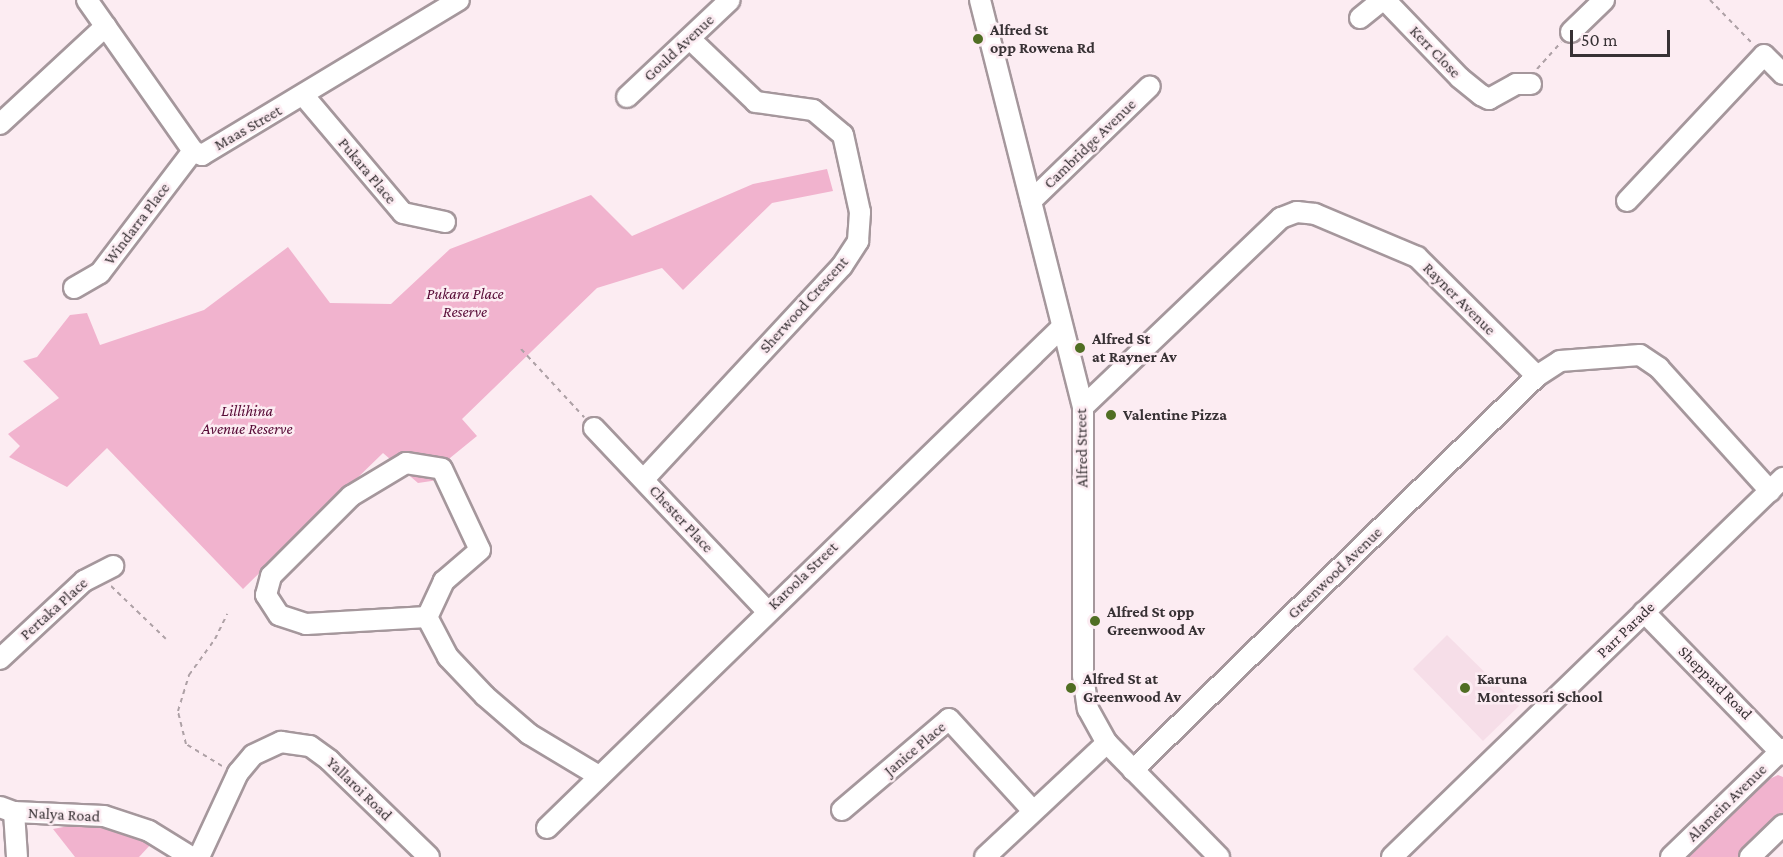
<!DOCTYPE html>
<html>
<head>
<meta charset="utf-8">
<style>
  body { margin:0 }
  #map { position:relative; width:1783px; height:857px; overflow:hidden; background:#fcecf2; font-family:"Crimson Pro",serif }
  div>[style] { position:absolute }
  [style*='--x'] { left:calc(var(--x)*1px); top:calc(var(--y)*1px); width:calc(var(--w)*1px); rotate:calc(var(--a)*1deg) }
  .built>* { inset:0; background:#f6dee8 }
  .green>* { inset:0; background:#f1b3ce }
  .path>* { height:2px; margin-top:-1px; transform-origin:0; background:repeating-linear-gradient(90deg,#aea1a6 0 4.5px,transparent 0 9px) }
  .roads { filter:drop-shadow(2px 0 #a5979c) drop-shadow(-2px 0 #a5979c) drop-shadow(0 2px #a5979c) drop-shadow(0 -2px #a5979c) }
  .minor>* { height:20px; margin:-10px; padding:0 10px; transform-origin:10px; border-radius:10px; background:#fff }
  .dots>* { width:16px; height:16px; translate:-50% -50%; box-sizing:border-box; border:3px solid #fcecf2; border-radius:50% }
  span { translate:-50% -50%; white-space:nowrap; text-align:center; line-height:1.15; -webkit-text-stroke:5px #fcecf2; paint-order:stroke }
  .poi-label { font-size:16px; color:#373134; font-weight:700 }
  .left { translate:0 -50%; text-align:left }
  .street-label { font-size:16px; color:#373134 }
  .park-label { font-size:16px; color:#570b36; font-style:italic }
  .scale { position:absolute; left:1570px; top:30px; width:100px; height:27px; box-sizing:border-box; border:3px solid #373134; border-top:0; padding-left:8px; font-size:18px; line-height:21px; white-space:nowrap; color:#373134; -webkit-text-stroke:4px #fcecf2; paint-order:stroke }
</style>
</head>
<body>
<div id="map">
  <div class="built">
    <i style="clip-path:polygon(1447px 635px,1519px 706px,1483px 741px,1413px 669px)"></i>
  </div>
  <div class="green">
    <i style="clip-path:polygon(827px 169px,833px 191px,772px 203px,683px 290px,662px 268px,597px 288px,462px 419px,477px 436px,450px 458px,445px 479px,418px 483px,383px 453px,243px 589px,107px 448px,67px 487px,9px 457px,20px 446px,8px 434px,59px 398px,23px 361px,37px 357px,70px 315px,87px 313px,100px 345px,204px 310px,288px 247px,330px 303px,391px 304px,450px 249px,591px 195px,632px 236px,753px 184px)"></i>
    <i style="clip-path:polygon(1778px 775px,1783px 777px,1783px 813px,1738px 857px,1686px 857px,1763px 782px)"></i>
    <i style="clip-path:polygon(79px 824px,123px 830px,152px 843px,139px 857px,75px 857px,53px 829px)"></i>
  </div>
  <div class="path">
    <i style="--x:1710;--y:0;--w:60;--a:45.7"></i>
    <i style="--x:1537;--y:69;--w:36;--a:-48"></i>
    <i style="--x:521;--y:349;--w:93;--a:47.2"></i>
    <i style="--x:111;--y:586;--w:76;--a:43.9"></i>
    <i style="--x:222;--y:766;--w:42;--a:-148.6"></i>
    <i style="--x:186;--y:744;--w:34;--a:-104"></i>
    <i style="--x:178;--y:711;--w:38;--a:-73"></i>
    <i style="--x:189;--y:675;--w:44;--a:-54.2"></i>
    <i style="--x:215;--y:639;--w:28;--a:-64"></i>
  </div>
  <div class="roads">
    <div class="minor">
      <i style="--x:87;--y:0;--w:184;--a:54.9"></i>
      <i style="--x:193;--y:151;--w:10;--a:24"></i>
      <i style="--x:202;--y:155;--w:300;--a:-31.1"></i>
      <i style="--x:980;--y:0;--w:420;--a:75.8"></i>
      <i style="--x:1083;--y:407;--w:268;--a:90"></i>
      <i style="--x:1083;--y:675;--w:34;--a:82"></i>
      <i style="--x:1088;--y:709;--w:39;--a:61"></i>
      <i style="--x:1107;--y:743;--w:160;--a:45.5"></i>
      <i style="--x:1385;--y:0;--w:108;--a:46.1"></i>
      <i style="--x:1460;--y:78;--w:27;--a:39"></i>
      <i style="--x:1481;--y:95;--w:9;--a:27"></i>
      <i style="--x:1489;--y:99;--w:31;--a:-29"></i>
      <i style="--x:1516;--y:84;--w:15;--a:0"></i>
      <i style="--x:1360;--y:18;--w:28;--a:-39"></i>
      <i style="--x:1571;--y:32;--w:46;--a:-44.1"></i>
      <i style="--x:304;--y:96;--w:153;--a:49.8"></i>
      <i style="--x:403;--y:213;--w:43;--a:12.1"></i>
      <i style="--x:627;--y:97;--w:141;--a:-43.3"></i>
      <i style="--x:0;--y:124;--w:144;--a:-42.8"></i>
      <i style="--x:1031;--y:201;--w:165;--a:-44"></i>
      <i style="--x:1627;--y:201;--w:200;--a:-46.8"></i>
      <i style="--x:1764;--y:55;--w:27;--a:45"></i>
      <i style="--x:74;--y:288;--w:30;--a:-30"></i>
      <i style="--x:100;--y:273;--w:153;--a:-52.7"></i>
      <i style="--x:1083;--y:407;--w:274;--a:-43.7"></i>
      <i style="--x:1281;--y:218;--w:17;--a:-21"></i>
      <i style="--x:1297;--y:212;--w:18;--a:6"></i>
      <i style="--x:1315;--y:214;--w:111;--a:22.9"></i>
      <i style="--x:1417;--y:257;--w:169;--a:44.8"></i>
      <i style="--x:594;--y:428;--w:252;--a:46.6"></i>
      <i style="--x:644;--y:479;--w:291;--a:-47.1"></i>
      <i style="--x:842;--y:266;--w:30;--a:-57"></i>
      <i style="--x:858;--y:241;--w:29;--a:-86"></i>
      <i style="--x:860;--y:212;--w:79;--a:-102.4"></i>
      <i style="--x:843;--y:135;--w:39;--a:-140"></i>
      <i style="--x:813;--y:110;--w:58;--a:-172"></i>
      <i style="--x:756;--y:102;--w:91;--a:-136.3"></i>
      <i style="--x:1644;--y:612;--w:199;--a:45.8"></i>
      <i style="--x:427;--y:617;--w:121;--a:176.7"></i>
      <i style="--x:306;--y:624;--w:28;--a:-162"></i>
      <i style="--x:279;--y:615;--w:24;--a:-123"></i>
      <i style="--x:266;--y:595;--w:20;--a:-75"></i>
      <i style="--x:271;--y:576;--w:113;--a:-45"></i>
      <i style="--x:351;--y:496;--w:64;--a:-31"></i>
      <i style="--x:406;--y:463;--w:36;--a:9"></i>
      <i style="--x:442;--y:469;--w:89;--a:64.9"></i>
      <i style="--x:480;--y:550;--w:48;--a:139.3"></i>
      <i style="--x:444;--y:581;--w:40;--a:115"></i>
      <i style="--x:427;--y:617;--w:45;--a:62.3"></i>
      <i style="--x:448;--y:657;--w:54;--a:46.5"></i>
      <i style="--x:485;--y:696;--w:58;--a:40.8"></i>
      <i style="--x:529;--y:734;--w:82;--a:31"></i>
      <i style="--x:0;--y:659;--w:115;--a:-42.9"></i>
      <i style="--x:84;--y:581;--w:33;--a:-27"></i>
      <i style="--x:1133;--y:770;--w:564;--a:-44.28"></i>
      <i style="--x:1537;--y:376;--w:27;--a:-33"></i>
      <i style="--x:1560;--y:361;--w:80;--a:-4.3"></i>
      <i style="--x:1640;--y:355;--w:23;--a:34"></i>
      <i style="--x:1659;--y:368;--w:166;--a:47.9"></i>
      <i style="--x:0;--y:807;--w:15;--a:20"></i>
      <i style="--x:14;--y:812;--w:90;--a:2.5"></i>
      <i style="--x:104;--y:816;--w:47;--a:18.4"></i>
      <i style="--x:149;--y:831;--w:49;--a:31.8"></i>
      <i style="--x:842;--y:810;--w:140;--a:-40.4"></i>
      <i style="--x:949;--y:719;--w:123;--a:47.6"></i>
      <i style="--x:14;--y:812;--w:45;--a:86.2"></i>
      <i style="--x:547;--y:828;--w:718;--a:-44.21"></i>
      <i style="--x:199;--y:857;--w:93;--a:-65.1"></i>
      <i style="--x:238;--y:773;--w:23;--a:-50"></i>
      <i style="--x:253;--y:755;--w:31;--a:-25"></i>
      <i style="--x:281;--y:742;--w:29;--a:8"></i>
      <i style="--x:310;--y:746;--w:24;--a:36"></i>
      <i style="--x:329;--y:760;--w:139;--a:44.1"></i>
      <i style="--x:985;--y:857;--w:167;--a:-43.1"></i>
      <i style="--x:1392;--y:857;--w:545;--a:-44.11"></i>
      <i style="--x:1671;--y:857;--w:156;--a:-44"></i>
      <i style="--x:1750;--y:857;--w:46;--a:-44.1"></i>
    </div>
  </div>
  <div class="dots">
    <i style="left:978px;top:39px;background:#506e23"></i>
    <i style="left:1080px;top:348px;background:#506e23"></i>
    <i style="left:1111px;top:415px;background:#506e23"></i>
    <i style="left:1095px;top:621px;background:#506e23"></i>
    <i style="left:1071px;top:688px;background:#506e23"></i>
    <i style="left:1465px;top:688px;background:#506e23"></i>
  </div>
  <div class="poi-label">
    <span class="left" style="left:990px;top:39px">Alfred St<br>opp Rowena Rd</span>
    <span class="left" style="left:1092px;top:348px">Alfred St<br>at Rayner Av</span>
    <span class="left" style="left:1123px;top:415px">Valentine Pizza</span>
    <span class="left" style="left:1107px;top:621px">Alfred St opp<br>Greenwood Av</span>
    <span class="left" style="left:1083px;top:688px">Alfred St at<br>Greenwood Av</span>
    <span class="left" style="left:1477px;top:688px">Karuna<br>Montessori School</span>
  </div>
  <div class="street-label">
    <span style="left:679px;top:48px;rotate:-43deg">Gould Avenue</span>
    <span style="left:1435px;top:52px;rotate:46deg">Kerr Close</span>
    <span style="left:248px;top:128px;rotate:-30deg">Maas Street</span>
    <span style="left:1090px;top:144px;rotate:-44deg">Cambridge Avenue</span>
    <span style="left:367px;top:171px;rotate:50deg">Pukara Place</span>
    <span style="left:137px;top:224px;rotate:-53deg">Windarra Place</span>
    <span style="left:1459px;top:299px;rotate:45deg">Rayner Avenue</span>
    <span style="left:804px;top:305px;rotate:-48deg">Sherwood Crescent</span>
    <span style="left:1082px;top:448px;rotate:-91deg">Alfred Street</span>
    <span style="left:681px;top:519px;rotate:47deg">Chester Place</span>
    <span style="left:1335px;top:573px;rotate:-44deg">Greenwood Avenue</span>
    <span style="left:803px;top:576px;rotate:-44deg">Karoola Street</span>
    <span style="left:54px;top:609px;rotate:-42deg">Pertaka Place</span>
    <span style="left:1626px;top:630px;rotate:-44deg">Parr Parade</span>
    <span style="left:1715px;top:683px;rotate:45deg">Sheppard Road</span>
    <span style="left:915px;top:749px;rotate:-40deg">Janice Place</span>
    <span style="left:359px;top:789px;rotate:44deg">Yallaroi Road</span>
    <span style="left:1727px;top:803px;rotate:-44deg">Alamein Avenue</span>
    <span style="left:64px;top:815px;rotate:3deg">Nalya Road</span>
  </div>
  <div class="park-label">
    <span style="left:465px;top:303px">Pukara Place<br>Reserve</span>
    <span style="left:247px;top:420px">Lillihina<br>Avenue Reserve</span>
  </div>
  <div class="scale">50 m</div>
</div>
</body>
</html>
